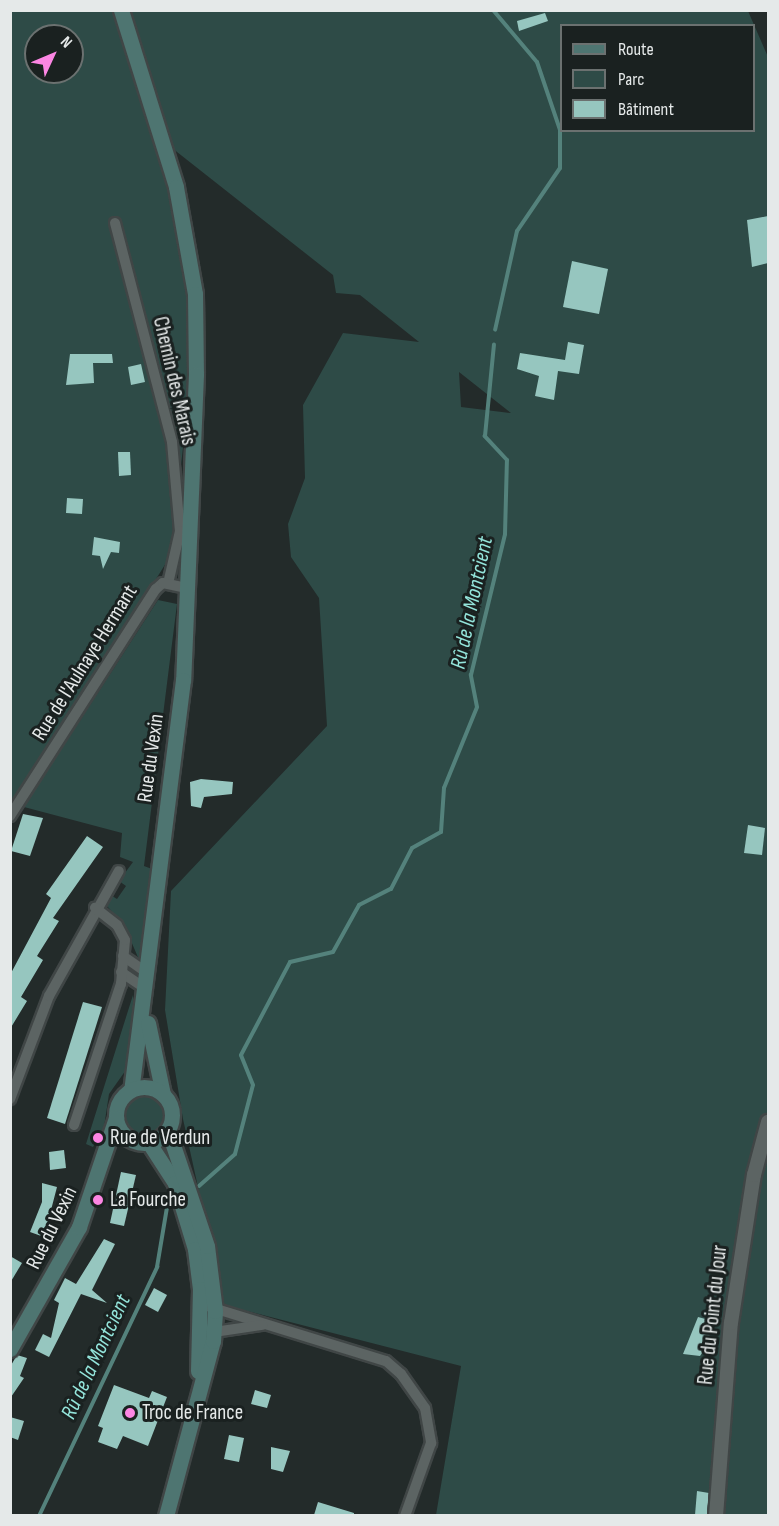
<!DOCTYPE html>
<html>
<head>
<meta charset="utf-8">
<style>
  body { margin:0 }
  #map { position:relative; width:779px; height:1526px; overflow:hidden; background:#232b2a; font-family:"Sofia Sans Condensed",sans-serif }
  div>[style] { position:absolute }
  [style*='--x'] { left:calc(var(--x)*1px); top:calc(var(--y)*1px); width:calc(var(--w)*1px); rotate:calc(var(--a)*1deg) }
  .green>* { inset:0; background:#2e4b47 }
  .round { border-radius:50% }
  .stream>* { height:4px; margin:-2px; padding:0 2px; transform-origin:2px; border-radius:2px; background:#54827c }
  .building>* { inset:0; background:#96c6bf }
  .roads { filter:drop-shadow(2px 0 #404646) drop-shadow(-2px 0 #404646) drop-shadow(0 2px #404646) drop-shadow(0 -2px #404646) }
  .minor>* { height:10px; margin:-5px; padding:0 5px; transform-origin:5px; border-radius:5px; background:#5c6463 }
  .tertiary>* { height:14px; margin:-7px; padding:0 7px; transform-origin:7px; border-radius:7px; background:#5c6463 }
  .secondary>* { height:15px; margin:-7.5px; padding:0 7.5px; transform-origin:7.5px; border-radius:7.5px; background:#4e7571 }
  .secondary>.ring { margin:-7.5px; padding:0; box-sizing:content-box; background:none; border:15px solid #4e7571; border-radius:50% }
  .dots>* { width:16px; height:16px; translate:-50% -50%; box-sizing:border-box; border:3px solid #1a2120; border-radius:50% }
  span { translate:-50% -50%; white-space:nowrap; text-align:center; line-height:1.15; -webkit-text-stroke:6px #1a2120; paint-order:stroke }
  .street-label { font-size:21px; color:#e5e9e9 }
  .poi-label { font-size:21px; color:#e5e9e9 }
  .left { translate:0 -50%; text-align:left }
  .water-label { font-size:22px; color:#94e5db; font-style:italic }
  .frame { position:absolute; inset:0; border:12px solid #e5e9e9; pointer-events:none }
  .legend { position:absolute; left:560px; top:24px; width:195px; height:108px; box-sizing:border-box; background:#1a2120; border:2px solid #6b7170; margin:0; padding:8px 10px; list-style:none; font-size:18px; color:#e5e9e9 }
  .legend li { display:flex; align-items:center; gap:12px; height:30px }
  .legend b { width:30px; border:2px solid #6b7170 }
  .north { position:absolute; left:24px; top:24px; width:60px; height:60px; box-sizing:border-box; background:#1a2120; border:2px solid #6b7170; border-radius:50%; rotate:46deg; font-size:16px; font-weight:700; line-height:24px; text-align:center; color:#e5e9e9 }
  .north::after { content:''; display:block; margin:auto; width:21px; height:27px; background:#fc86e3; clip-path:polygon(50% 0,100% 100%,50% 72%,0 100%) }
</style>
</head>
<body>
<div id="map">
  <div class="green">
    <i style="clip-path:polygon(evenodd,11px 11px,748px 11px,768px 57px,768px 1515px,436px 1515px,461px 1366px,224px 1305px,183px 1119px,165px 1010px,171px 891px,327px 726px,319px 598px,291px 557px,288px 524px,305px 478px,303px 405px,343px 333px,419px 342px,360px 295px,336px 293px,333px 275px,158px 137px,183px 251px,193px 358px,171px 555px,11px 812px,11px 11px,562px 26px,754px 26px,754px 130px,562px 130px,562px 26px,11px 11px,36px 36px,72px 36px,72px 72px,36px 72px,36px 36px,11px 11px,459px 372px,511px 413px,461px 407px,459px 372px)"></i>
    <i style="clip-path:polygon(158px 600px,177px 604px,144px 866px,152px 869px,140px 962px,125px 927px,107px 906px,109px 894px,117px 899px,126px 886px,119px 881px,133px 862px,120px 857px,122px 833px,24px 807px)"></i>
    <i style="clip-path:polygon(133px 995px,133px 1060px,109px 1094px,104px 1127px,93px 1147px,86px 1144px)"></i>
    <i class="round" style="left:124px;top:1093px;width:42px;height:42px"></i>
  </div>
  <div class="stream">
    <i style="--x:493;--y:10;--w:68;--a:49.8"></i>
    <i style="--x:537;--y:62;--w:72;--a:71.3"></i>
    <i style="--x:560;--y:130;--w:38;--a:90"></i>
    <i style="--x:560;--y:168;--w:76;--a:124.3"></i>
    <i style="--x:517;--y:231;--w:101;--a:102.5"></i>
    <i style="--x:199;--y:1186;--w:48;--a:-41.6"></i>
    <i style="--x:235;--y:1154;--w:71;--a:-75.4"></i>
    <i style="--x:253;--y:1085;--w:32;--a:-112"></i>
    <i style="--x:241;--y:1055;--w:105;--a:-62.2"></i>
    <i style="--x:290;--y:962;--w:44;--a:-13.1"></i>
    <i style="--x:333;--y:952;--w:54;--a:-61"></i>
    <i style="--x:359;--y:905;--w:36;--a:-27"></i>
    <i style="--x:391;--y:889;--w:46;--a:-62.9"></i>
    <i style="--x:412;--y:848;--w:33;--a:-29"></i>
    <i style="--x:441;--y:832;--w:44;--a:-86.1"></i>
    <i style="--x:444;--y:788;--w:87;--a:-67.8"></i>
    <i style="--x:477;--y:707;--w:33;--a:-101"></i>
    <i style="--x:471;--y:675;--w:145;--a:-76.4"></i>
    <i style="--x:505;--y:534;--w:74;--a:-88.5"></i>
    <i style="--x:507;--y:460;--w:33;--a:-133"></i>
    <i style="--x:485;--y:436;--w:92;--a:-84.4"></i>
    <i style="--x:39;--y:1516;--w:276;--a:-64.6"></i>
    <i style="--x:157;--y:1267;--w:61;--a:-80.5"></i>
  </div>
  <div class="building">
    <i style="clip-path:polygon(545px 13px,548px 21px,519px 31px,517px 21px)"></i>
    <i style="clip-path:polygon(768px 216px,768px 263px,752px 267px,747px 220px)"></i>
    <i style="clip-path:polygon(572px 261px,608px 269px,599px 314px,563px 307px)"></i>
    <i style="clip-path:polygon(568px 342px,584px 345px,579px 374px,558px 371px,554px 400px,535px 396px,539px 376px,517px 369px,520px 353px,565px 360px)"></i>
    <i style="clip-path:polygon(70px 354px,112px 354px,113px 363px,93px 363px,94px 383px,66px 385px)"></i>
    <i style="clip-path:polygon(141px 364px,145px 382px,131px 385px,128px 367px)"></i>
    <i style="clip-path:polygon(118px 452px,130px 452px,131px 475px,119px 476px)"></i>
    <i style="clip-path:polygon(67px 498px,83px 499px,82px 514px,66px 513px)"></i>
    <i style="clip-path:polygon(94px 537px,120px 542px,119px 553px,111px 552px,103px 569px,100px 556px,92px 555px)"></i>
    <i style="clip-path:polygon(201px 779px,233px 782px,232px 794px,204px 797px,201px 808px,191px 806px,190px 782px)"></i>
    <i style="clip-path:polygon(23px 814px,43px 818px,30px 856px,11px 851px)"></i>
    <i style="clip-path:polygon(748px 825px,765px 828px,762px 855px,744px 853px)"></i>
    <i style="clip-path:polygon(87px 836px,103px 847px,53px 918px,59px 921px,37px 956px,43px 960px,21px 997px,27px 1001px,10px 1029px,10px 975px,51px 898px,46px 894px)"></i>
    <i style="clip-path:polygon(83px 1002px,102px 1007px,65px 1124px,47px 1118px)"></i>
    <i style="clip-path:polygon(64px 1150px,66px 1168px,50px 1170px,49px 1152px)"></i>
    <i style="clip-path:polygon(121px 1172px,136px 1175px,124px 1226px,110px 1223px)"></i>
    <i style="clip-path:polygon(42px 1183px,57px 1187px,44px 1237px,30px 1232px,42px 1202px)"></i>
    <i style="clip-path:polygon(104px 1239px,115px 1244px,92px 1290px,107px 1303px,81px 1294px,49px 1357px,35px 1350px,43px 1334px,51px 1338px,59px 1303px,54px 1300px,65px 1278px,76px 1284px)"></i>
    <i style="clip-path:polygon(10px 1256px,22px 1263px,10px 1283px)"></i>
    <i style="clip-path:polygon(154px 1288px,167px 1295px,158px 1312px,145px 1305px)"></i>
    <i style="clip-path:polygon(698px 1317px,713px 1321px,707px 1346px,700px 1356px,683px 1354px)"></i>
    <i style="clip-path:polygon(17px 1355px,27px 1358px,20px 1376px,24px 1378px,11px 1397px,10px 1367px)"></i>
    <i style="clip-path:polygon(114px 1385px,149px 1398px,152px 1391px,167px 1397px,148px 1446px,123px 1436px,117px 1449px,98px 1442px,103px 1428px,98px 1426px)"></i>
    <i style="clip-path:polygon(255px 1390px,271px 1395px,267px 1408px,251px 1404px)"></i>
    <i style="clip-path:polygon(10px 1417px,24px 1421px,18px 1440px,10px 1437px)"></i>
    <i style="clip-path:polygon(229px 1435px,244px 1438px,239px 1462px,224px 1459px)"></i>
    <i style="clip-path:polygon(271px 1447px,290px 1451px,283px 1472px,271px 1469px)"></i>
    <i style="clip-path:polygon(697px 1491px,709px 1493px,707px 1515px,695px 1515px)"></i>
    <i style="clip-path:polygon(318px 1502px,354px 1513px,354px 1515px,314px 1515px)"></i>
  </div>
  <div class="roads">
    <div class="minor">
      <i style="--x:115;--y:223;--w:226;--a:75.4"></i>
      <i style="--x:172;--y:442;--w:89;--a:84.9"></i>
      <i style="--x:180;--y:531;--w:54;--a:102.8"></i>
      <i style="--x:10;--y:816;--w:270;--a:-57.3"></i>
      <i style="--x:156;--y:589;--w:9;--a:-41"></i>
      <i style="--x:163;--y:583;--w:24;--a:12"></i>
      <i style="--x:123;--y:956;--w:29;--a:35"></i>
      <i style="--x:121;--y:972;--w:30;--a:34"></i>
      <i style="--x:10;--y:1099;--w:110;--a:-69.3"></i>
      <i style="--x:49;--y:996;--w:143;--a:-60.8"></i>
      <i style="--x:74;--y:1125;--w:149;--a:-71.6"></i>
      <i style="--x:121;--y:984;--w:44;--a:-84.8"></i>
      <i style="--x:125;--y:940;--w:17;--a:-118"></i>
      <i style="--x:117;--y:925;--w:28;--a:-142"></i>
      <i style="--x:210;--y:1307;--w:184;--a:17.1"></i>
      <i style="--x:386;--y:1361;--w:20;--a:41"></i>
      <i style="--x:401;--y:1374;--w:42;--a:54.8"></i>
      <i style="--x:425;--y:1408;--w:36;--a:80"></i>
      <i style="--x:431;--y:1443;--w:77;--a:109.6"></i>
      <i style="--x:214;--y:1332;--w:49;--a:-8.3"></i>
    </div>
    <div class="tertiary">
      <i style="--x:716;--y:1516;--w:194;--a:-85.6"></i>
      <i style="--x:731;--y:1323;--w:150;--a:-81.2"></i>
      <i style="--x:754;--y:1175;--w:55;--a:-75.2"></i>
    </div>
    <div class="secondary">
      <i style="--x:121;--y:10;--w:185;--a:72.7"></i>
      <i style="--x:176;--y:187;--w:109;--a:79.9"></i>
      <i style="--x:195;--y:294;--w:80;--a:89.3"></i>
      <i style="--x:196;--y:374;--w:306;--a:92.4"></i>
      <i style="--x:183;--y:680;--w:412;--a:97.2"></i>
      <i style="--x:148;--y:1023;--w:73;--a:78.1"></i>
      <i class="ring" style="left:116px;top:1087px;width:41px;height:41px"></i>
      <i style="--x:149;--y:1143;--w:48;--a:57"></i>
      <i style="--x:175;--y:1183;--w:69;--a:73.1"></i>
      <i style="--x:195;--y:1249;--w:40;--a:82.9"></i>
      <i style="--x:200;--y:1289;--w:82;--a:91.4"></i>
      <i style="--x:10;--y:1349;--w:140;--a:-60.5"></i>
      <i style="--x:79;--y:1227;--w:115;--a:-71.3"></i>
      <i style="--x:166;--y:1516;--w:181;--a:-75"></i>
      <i style="--x:213;--y:1341;--w:30;--a:-86"></i>
      <i style="--x:215;--y:1311;--w:65;--a:-97"></i>
      <i style="--x:207;--y:1246;--w:122;--a:-108.6"></i>
    </div>
  </div>
  <div class="dots">
    <i style="left:98px;top:1138px;background:#fc86e3"></i>
    <i style="left:98px;top:1200px;background:#fc86e3"></i>
    <i style="left:130px;top:1413px;background:#fc86e3"></i>
  </div>
  <div class="street-label">
    <span style="left:174px;top:381px;rotate:77deg">Chemin des Marais</span>
    <span style="left:85px;top:663px;rotate:-58deg">Rue de l'Aulnaye Hermant</span>
    <span style="left:151px;top:758px;rotate:-82deg">Rue du Vexin</span>
    <span style="left:52px;top:1228px;rotate:-64deg">Rue du Vexin</span>
    <span style="left:713px;top:1315px;rotate:-84deg">Rue du Point du Jour</span>
  </div>
  <div class="poi-label">
    <span class="left" style="left:110px;top:1138px">Rue de Verdun</span>
    <span class="left" style="left:110px;top:1200px">La Fourche</span>
    <span class="left" style="left:142px;top:1413px">Troc de France</span>
  </div>
  <div class="water-label">
    <span style="left:472px;top:603px;rotate:-78deg">Rû de la Montcient</span>
    <span style="left:96px;top:1357px;rotate:-65deg">Rû de la Montcient</span>
  </div>
  <div class="frame"></div>
  <ul class="legend">
  <li><b style="height:8px;background:#4e7571"></b>Route</li>
  <li><b style="height:16px;background:#2e4b47"></b>Parc</li>
  <li><b style="height:16px;background:#96c6bf"></b>Bâtiment</li>
  </ul>
  <div class="north">N</div>
</div>
</body>
</html>
